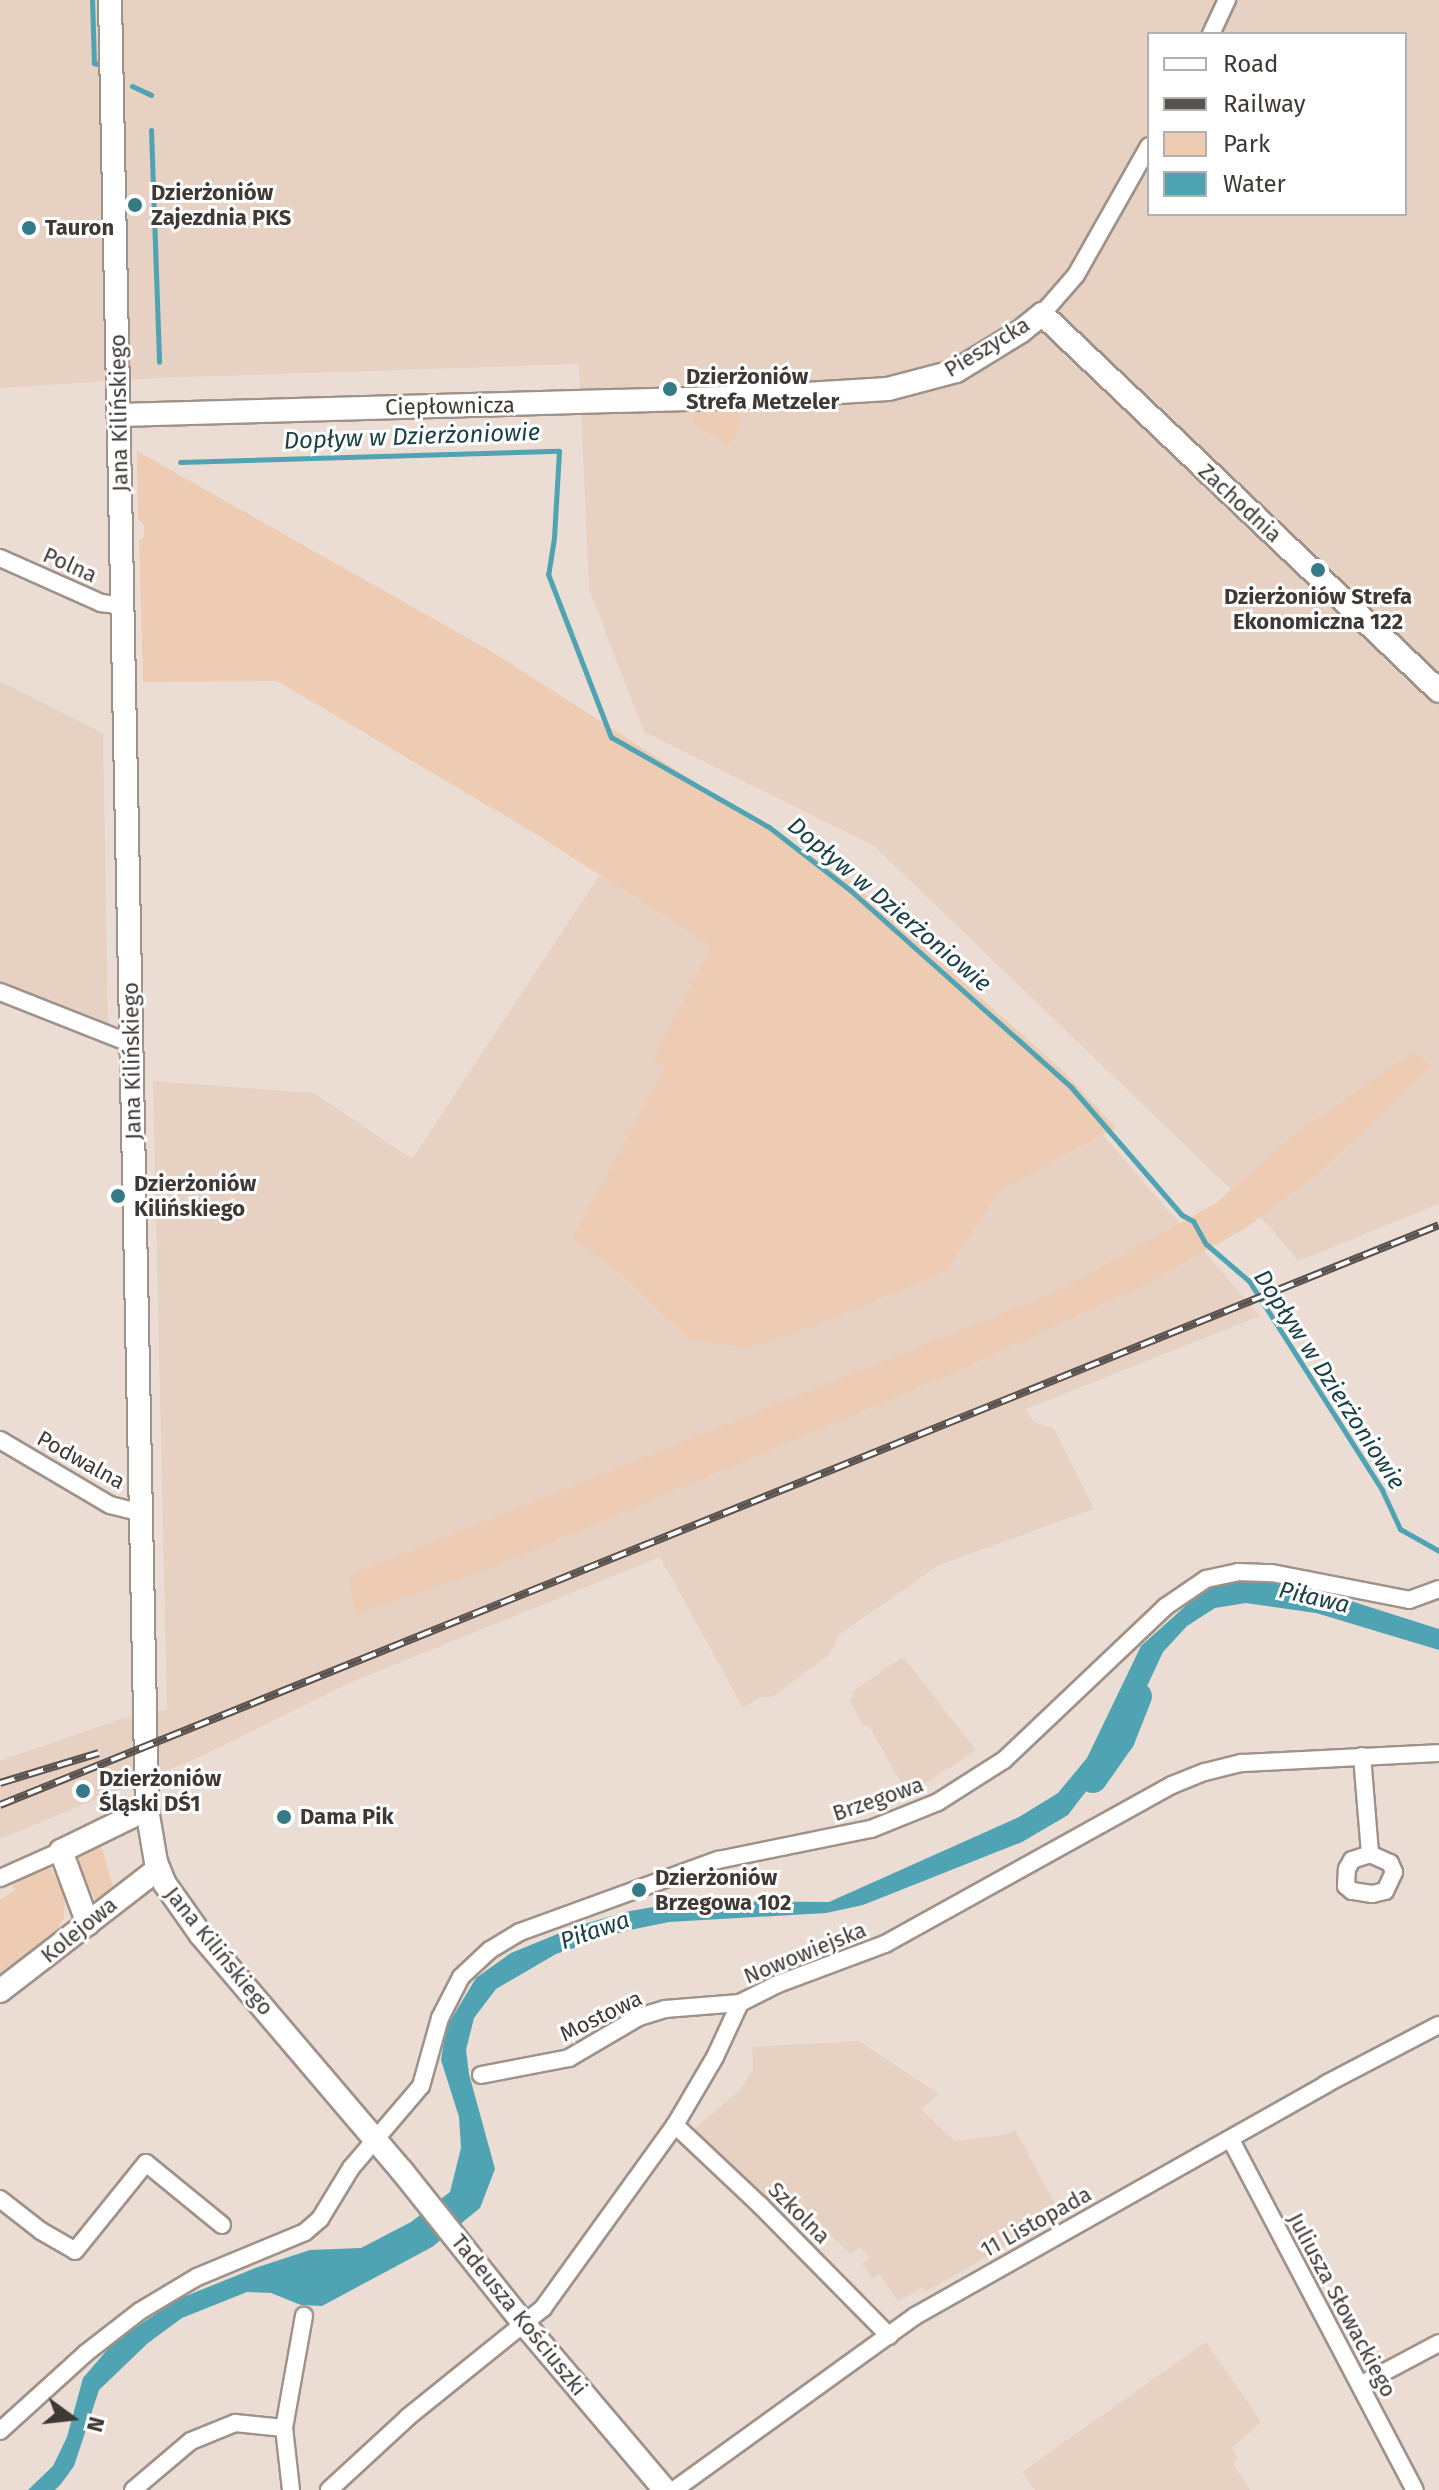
<!DOCTYPE html>
<html>
<head>
<meta charset="utf-8">
<style>
  body { margin:0 }
  #map { position:relative; width:1439px; height:2490px; overflow:hidden; background:#ebddd4; font-family:"Fira Sans",sans-serif }
  div>[style] { position:absolute }
  [style*='--x'] { left:calc(var(--x)*1px); top:calc(var(--y)*1px); width:calc(var(--w)*1px); rotate:calc(var(--a)*1deg) }
  .built>* { inset:0; background:#e6d1c3 }
  .green>* { inset:0; background:#eecbb3 }
  .water>* { inset:0; background:#4fa3b2 }
  .stream>* { height:5px; margin:-2.5px; padding:0 2.5px; transform-origin:2.5px; border-radius:2.5px; background:#4fa3b2 }
  .river>* { height:28px; margin:-14px; padding:0 14px; transform-origin:14px; border-radius:14px; background:#4fa3b2 }
  .roads { filter:drop-shadow(2px 0 #9f9289) drop-shadow(-2px 0 #9f9289) drop-shadow(0 2px #9f9289) drop-shadow(0 -2px #9f9289) }
  .street>* { height:16px; margin:-8px; padding:0 8px; transform-origin:8px; border-radius:8px; background:#fff }
  .secondary>* { height:22px; margin:-11px; padding:0 11px; transform-origin:11px; border-radius:11px; background:#fff }
  .rail>* { height:8px; margin-top:-4px; transform-origin:0; background:repeating-linear-gradient(90deg,#fff 0 15px,#59524e 0 30px); box-sizing:border-box; border-block:2px solid #59524e }
  .dots>* { width:22px; height:22px; translate:-50% -50%; box-sizing:border-box; border:4px solid #fff; border-radius:50% }
  span { translate:-50% -50%; white-space:nowrap; text-align:center; line-height:1.15; -webkit-text-stroke:6px #fff; paint-order:stroke }
  .poi-label { font-size:22px; color:#3f3936; font-weight:700 }
  .left { translate:0 -50%; text-align:left }
  .street-label { font-size:22px; color:#3f3936 }
  .water-label { font-size:24px; color:#1a4148; font-style:italic }
  .legend { position:absolute; left:1147px; top:32px; width:260px; height:184px; box-sizing:border-box; background:#fff; border:2px solid #b2b0af; margin:0; padding:10px 14px; list-style:none; font-size:24px; color:#3f3936 }
  .legend li { display:flex; align-items:center; gap:16px; height:40px }
  .legend b { width:40px; border:2px solid #b2b0af }
  .north { position:absolute; left:32px; top:2378px; width:80px; height:80px; -webkit-text-stroke:6px #fff; paint-order:stroke; rotate:105deg; font-size:22px; font-weight:700; line-height:32px; text-align:center; color:#3f3936 }
  .north::after { content:''; display:block; margin:auto; width:28px; height:36px; background:#3f3936; clip-path:polygon(50% 0,100% 100%,50% 72%,0 100%) }
</style>
</head>
<body>
<div id="map">
  <div class="built">
    <i style="clip-path:polygon(evenodd,0 0,1439px 0,1439px 1204px,1298px 1261px,1270px 1227px,873px 845px,644px 732px,589px 589px,579px 364px,156px 378px,0 388px,0 0,1149px 34px,1405px 34px,1405px 214px,1149px 214px,1149px 34px)"></i>
    <i style="clip-path:polygon(0 681px,103px 733px,108px 1029px,0 986px)"></i>
    <i style="clip-path:polygon(600px 875px,711px 946px,652px 1058px,664px 1066px,572px 1238px,946px 1271px,999px 1191px,1103px 1135px,1260px 1316px,1026px 1409px,1034px 1422px,1054px 1429px,1094px 1509px,939px 1565px,840px 1634px,830px 1654px,772px 1697px,760px 1697px,743px 1708px,660px 1557px,347px 1684px,197px 1758px,0 1839px,0 1761px,123px 1718px,167px 1709px,153px 1081px,314px 1093px,412px 1159px)"></i>
    <i style="clip-path:polygon(901px 1658px,904px 1658px,976px 1750px,918px 1788px,903px 1786px,869px 1726px,863px 1725px,849px 1700px,854px 1696px,852px 1692px)"></i>
    <i style="clip-path:polygon(859px 2041px,939px 2094px,921px 2109px,954px 2141px,1004px 2135px,1015px 2130px,1061px 2215px,925px 2292px,922px 2287px,898px 2302px,880px 2274px,872px 2279px,862px 2263px,870px 2258px,860px 2247px,851px 2255px,802px 2207px,789px 2218px,694px 2129px,740px 2090px,753px 2070px,752px 2047px)"></i>
    <i style="clip-path:polygon(1206px 2342px,1261px 2422px,1232px 2448px,1238px 2459px,1233px 2464px,1250px 2490px,1035px 2490px,1022px 2472px)"></i>
  </div>
  <div class="green">
    <i style="clip-path:polygon(736px 408px,741px 417px,733px 441px,726px 445px,693px 423px,694px 413px,699px 410px)"></i>
    <i style="clip-path:polygon(137px 451px,494px 653px,851px 882px,1065px 1073px,1116px 1128px,999px 1191px,946px 1271px,816px 1325px,747px 1348px,688px 1338px,621px 1274px,572px 1238px,664px 1067px,652px 1059px,711px 946px,536px 834px,277px 681px,143px 682px,139px 540px,144px 538px,144px 525px,138px 519px)"></i>
    <i style="clip-path:polygon(1413px 1052px,1432px 1066px,1316px 1175px,1246px 1228px,1143px 1285px,955px 1372px,490px 1568px,355px 1614px,349px 1576px,1059px 1291px,1216px 1203px,1290px 1138px)"></i>
    <i style="clip-path:polygon(99px 1839px,114px 1890px,97px 1903px,74px 1855px)"></i>
    <i style="clip-path:polygon(49px 1865px,65px 1895px,64px 1918px,57px 1930px,39px 1946px,0 1975px,0 1900px,15px 1890px,10px 1882px)"></i>
  </div>
  <div class="water">
    <i style="clip-path:polygon(1242px 1580px,1291px 1582px,1439px 1629px,1439px 1650px,1316px 1613px,1246px 1603px,1215px 1608px,1187px 1626px,1163px 1652px,1135px 1712px,1097px 1777px,1068px 1815px,1022px 1842px,863px 1905px,826px 1913px,669px 1922px,625px 1931px,556px 1954px,496px 1989px,474px 2018px,466px 2050px,469px 2074px,495px 2169px,480px 2208px,432px 2247px,322px 2306px,301px 2305px,271px 2293px,247px 2292px,182px 2318px,148px 2343px,99px 2390px,74px 2466px,61px 2484px,55px 2490px,28px 2490px,53px 2466px,67px 2437px,83px 2378px,113px 2343px,176px 2300px,258px 2267px,310px 2250px,361px 2248px,411px 2222px,450px 2192px,461px 2148px,459px 2117px,441px 2060px,446px 2028px,476px 1978px,511px 1953px,577px 1926px,630px 1911px,689px 1901px,829px 1902px,1019px 1817px,1058px 1793px,1087px 1758px,1141px 1646px,1209px 1585px)"></i>
  </div>
  <div class="stream">
    <i style="--x:92;--y:0;--w:63;--a:88.2"></i>
    <i style="--x:94;--y:63;--w:3;--a:18"></i>
    <i style="--x:132;--y:86;--w:21;--a:25"></i>
    <i style="--x:151;--y:130;--w:232;--a:88"></i>
    <i style="--x:180;--y:462;--w:379;--a:-1.7"></i>
    <i style="--x:559;--y:451;--w:87;--a:93.3"></i>
    <i style="--x:554;--y:538;--w:36;--a:99"></i>
    <i style="--x:548;--y:574;--w:175;--a:68.9"></i>
    <i style="--x:611;--y:737;--w:182;--a:29.7"></i>
    <i style="--x:769;--y:827;--w:103;--a:37.9"></i>
    <i style="--x:850;--y:890;--w:296;--a:41.7"></i>
    <i style="--x:1071;--y:1087;--w:169;--a:49.1"></i>
    <i style="--x:1182;--y:1215;--w:13;--a:29"></i>
    <i style="--x:1193;--y:1221;--w:26;--a:61"></i>
    <i style="--x:1206;--y:1244;--w:57;--a:40.7"></i>
    <i style="--x:1249;--y:1281;--w:248;--a:57.5"></i>
    <i style="--x:1382;--y:1490;--w:43;--a:65.2"></i>
    <i style="--x:1400;--y:1529;--w:45;--a:29.4"></i>
  </div>
  <div class="river">
    <i style="--x:1093;--y:1779;--w:49;--a:-55"></i>
    <i style="--x:1121;--y:1739;--w:46;--a:-68.4"></i>
  </div>
  <div class="roads">
    <div class="street">
      <i style="--x:1211;--y:34;--w:38;--a:-65"></i>
      <i style="--x:1042;--y:314;--w:52;--a:-48.9"></i>
      <i style="--x:1076;--y:275;--w:148;--a:-60.5"></i>
      <i style="--x:0;--y:558;--w:111;--a:24"></i>
      <i style="--x:101;--y:603;--w:23;--a:7"></i>
      <i style="--x:0;--y:992;--w:142;--a:21.5"></i>
      <i style="--x:0;--y:1440;--w:128;--a:30.6"></i>
      <i style="--x:110;--y:1505;--w:33;--a:14"></i>
      <i style="--x:1362;--y:1756;--w:98;--a:85.3"></i>
      <i style="--x:1370;--y:1854;--w:22;--a:24"></i>
      <i style="--x:1390;--y:1863;--w:10;--a:66"></i>
      <i style="--x:1394;--y:1872;--w:21;--a:115"></i>
      <i style="--x:1385;--y:1891;--w:13;--a:167"></i>
      <i style="--x:1372;--y:1894;--w:20;--a:-171"></i>
      <i style="--x:1352;--y:1891;--w:8;--a:-140"></i>
      <i style="--x:1346;--y:1886;--w:17;--a:-87"></i>
      <i style="--x:1347;--y:1869;--w:10;--a:-61"></i>
      <i style="--x:1352;--y:1860;--w:19;--a:-18"></i>
      <i style="--x:0;--y:1878;--w:67;--a:-23.9"></i>
      <i style="--x:481;--y:2075;--w:90;--a:-10.9"></i>
      <i style="--x:569;--y:2058;--w:81;--a:-30.4"></i>
      <i style="--x:639;--y:2017;--w:27;--a:-17"></i>
      <i style="--x:665;--y:2009;--w:75;--a:-4.6"></i>
      <i style="--x:675;--y:2125;--w:117;--a:43.3"></i>
      <i style="--x:760;--y:2205;--w:184;--a:45.4"></i>
      <i style="--x:1231;--y:2140;--w:395;--a:62.3"></i>
      <i style="--x:0;--y:2199;--w:52;--a:38"></i>
      <i style="--x:41;--y:2231;--w:39;--a:30"></i>
      <i style="--x:75;--y:2251;--w:113;--a:-51.1"></i>
      <i style="--x:146;--y:2163;--w:98;--a:39.2"></i>
      <i style="--x:1360;--y:2385;--w:89;--a:-28"></i>
      <i style="--x:0;--y:2431;--w:116;--a:-42.2"></i>
      <i style="--x:86;--y:2353;--w:68;--a:-37.9"></i>
      <i style="--x:140;--y:2311;--w:66;--a:-30.8"></i>
      <i style="--x:197;--y:2277;--w:117;--a:-22.6"></i>
      <i style="--x:305;--y:2232;--w:20;--a:-41"></i>
      <i style="--x:320;--y:2219;--w:60;--a:-58.7"></i>
      <i style="--x:351;--y:2168;--w:108;--a:-49.5"></i>
      <i style="--x:421;--y:2086;--w:71;--a:-74.4"></i>
      <i style="--x:440;--y:2018;--w:46;--a:-62.9"></i>
      <i style="--x:461;--y:1977;--w:40;--a:-43"></i>
      <i style="--x:490;--y:1950;--w:35;--a:-31"></i>
      <i style="--x:520;--y:1932;--w:211;--a:-20"></i>
      <i style="--x:718;--y:1860;--w:156;--a:-11.5"></i>
      <i style="--x:871;--y:1829;--w:72;--a:-21.9"></i>
      <i style="--x:938;--y:1802;--w:78;--a:-32.5"></i>
      <i style="--x:1004;--y:1760;--w:222;--a:-43.5"></i>
      <i style="--x:1165;--y:1607;--w:50;--a:-34.3"></i>
      <i style="--x:1206;--y:1579;--w:33;--a:-12"></i>
      <i style="--x:1238;--y:1572;--w:34;--a:2"></i>
      <i style="--x:1272;--y:1573;--w:140;--a:11.1"></i>
      <i style="--x:1409;--y:1600;--w:32;--a:-20"></i>
      <i style="--x:133;--y:2490;--w:76;--a:-40.2"></i>
      <i style="--x:191;--y:2441;--w:48;--a:-22.2"></i>
      <i style="--x:235;--y:2423;--w:49;--a:5.8"></i>
      <i style="--x:291;--y:2490;--w:62;--a:-96.4"></i>
      <i style="--x:284;--y:2428;--w:114;--a:-79.9"></i>
      <i style="--x:329;--y:2490;--w:108;--a:-42.7"></i>
      <i style="--x:408;--y:2417;--w:174;--a:-38.9"></i>
      <i style="--x:543;--y:2308;--w:226;--a:-54.2"></i>
      <i style="--x:675;--y:2125;--w:79;--a:-59.5"></i>
      <i style="--x:715;--y:2057;--w:60;--a:-65.2"></i>
      <i style="--x:740;--y:2003;--w:42;--a:-26.6"></i>
      <i style="--x:778;--y:1984;--w:114;--a:-20.5"></i>
      <i style="--x:885;--y:1944;--w:328;--a:-29"></i>
      <i style="--x:1172;--y:1785;--w:35;--a:-22"></i>
      <i style="--x:1205;--y:1772;--w:38;--a:-14"></i>
      <i style="--x:1242;--y:1763;--w:197;--a:-2.9"></i>
      <i style="--x:674;--y:2490;--w:297;--a:-35.8"></i>
      <i style="--x:915;--y:2316;--w:472;--a:-29.4"></i>
      <i style="--x:1326;--y:2084;--w:127;--a:-27.6"></i>
    </div>
    <div class="secondary">
      <i style="--x:110;--y:0;--w:1809;--a:88.83"></i>
      <i style="--x:147;--y:1809;--w:54;--a:80.4"></i>
      <i style="--x:156;--y:1862;--w:24;--a:68"></i>
      <i style="--x:165;--y:1884;--w:62;--a:54.8"></i>
      <i style="--x:201;--y:1935;--w:310;--a:49.6"></i>
      <i style="--x:402;--y:2171;--w:197;--a:51.4"></i>
      <i style="--x:525;--y:2325;--w:216;--a:49.7"></i>
      <i style="--x:120;--y:415;--w:637;--a:-1.62"></i>
      <i style="--x:757;--y:397;--w:131;--a:-3.5"></i>
      <i style="--x:888;--y:389;--w:70;--a:-14.8"></i>
      <i style="--x:956;--y:371;--w:75;--a:-31.4"></i>
      <i style="--x:1020;--y:332;--w:28;--a:-39"></i>
      <i style="--x:1042;--y:314;--w:547;--a:43.52"></i>
      <i style="--x:88;--y:1924;--w:78;--a:-110.3"></i>
      <i style="--x:61;--y:1851;--w:96;--a:-26"></i>
      <i style="--x:0;--y:1991;--w:200;--a:-37.7"></i>
    </div>
  </div>
  <div class="rail">
    <i style="--x:0;--y:1783;--w:103;--a:-16.9"></i>
    <i style="--x:0;--y:1805;--w:1551;--a:-21.95"></i>
  </div>
  <div class="dots">
    <i style="left:135px;top:205px;background:#347b87"></i>
    <i style="left:29px;top:228px;background:#347b87"></i>
    <i style="left:670px;top:389px;background:#347b87"></i>
    <i style="left:1318px;top:570px;background:#347b87"></i>
    <i style="left:118px;top:1196px;background:#347b87"></i>
    <i style="left:83px;top:1791px;background:#347b87"></i>
    <i style="left:284px;top:1817px;background:#347b87"></i>
    <i style="left:639px;top:1890px;background:#347b87"></i>
  </div>
  <div class="poi-label">
    <span class="left" style="left:151px;top:205px">Dzierżoniów<br>Zajezdnia PKS</span>
    <span class="left" style="left:45px;top:228px">Tauron</span>
    <span class="left" style="left:686px;top:389px">Dzierżoniów<br>Strefa Metzeler</span>
    <span style="left:1318px;top:609px">Dzierżoniów Strefa<br>Ekonomiczna 122</span>
    <span class="left" style="left:134px;top:1196px">Dzierżoniów<br>Kilińskiego</span>
    <span class="left" style="left:99px;top:1791px">Dzierżoniów<br>Śląski DŚ1</span>
    <span class="left" style="left:300px;top:1817px">Dama Pik</span>
    <span class="left" style="left:655px;top:1890px">Dzierżoniów<br>Brzegowa 102</span>
  </div>
  <div class="street-label">
    <span style="left:987px;top:347px;rotate:-31deg">Pieszycka</span>
    <span style="left:450px;top:406px;rotate:-1deg">Ciepłownicza</span>
    <span style="left:119px;top:413px;rotate:-91deg">Jana Kilińskiego</span>
    <span style="left:1240px;top:503px;rotate:43deg">Zachodnia</span>
    <span style="left:70px;top:565px;rotate:24deg">Polna</span>
    <span style="left:132px;top:1061px;rotate:-91deg">Jana Kilińskiego</span>
    <span style="left:81px;top:1460px;rotate:29deg">Podwalna</span>
    <span style="left:878px;top:1799px;rotate:-19deg">Brzegowa</span>
    <span style="left:79px;top:1930px;rotate:-39deg">Kolejowa</span>
    <span style="left:219px;top:1951px;rotate:51deg">Jana Kilińskiego</span>
    <span style="left:805px;top:1953px;rotate:-22deg">Nowowiejska</span>
    <span style="left:601px;top:2016px;rotate:-26deg">Mostowa</span>
    <span style="left:799px;top:2213px;rotate:45deg">Szkolna</span>
    <span style="left:1036px;top:2222px;rotate:-29deg">11 Listopada</span>
    <span style="left:1342px;top:2305px;rotate:62deg">Juliusza Słowackiego</span>
    <span style="left:519px;top:2315px;rotate:51deg">Tadeusza Kościuszki</span>
  </div>
  <div class="water-label">
    <span style="left:412px;top:437px;rotate:-2deg">Dopływ w Dzierżoniowie</span>
    <span style="left:889px;top:905px;rotate:40deg">Dopływ w Dzierżoniowie</span>
    <span style="left:1329px;top:1380px;rotate:57deg">Dopływ w Dzierżoniowie</span>
    <span style="left:1314px;top:1598px;rotate:13deg">Piława</span>
    <span style="left:595px;top:1931px;rotate:-19deg">Piława</span>
  </div>
  <ul class="legend">
  <li><b style="height:10px;background:#fff"></b>Road</li>
  <li><b style="height:10px;background:#59524e"></b>Railway</li>
  <li><b style="height:22px;background:#eecbb3"></b>Park</li>
  <li><b style="height:22px;background:#4fa3b2"></b>Water</li>
  </ul>
  <div class="north">N</div>
</div>
</body>
</html>
